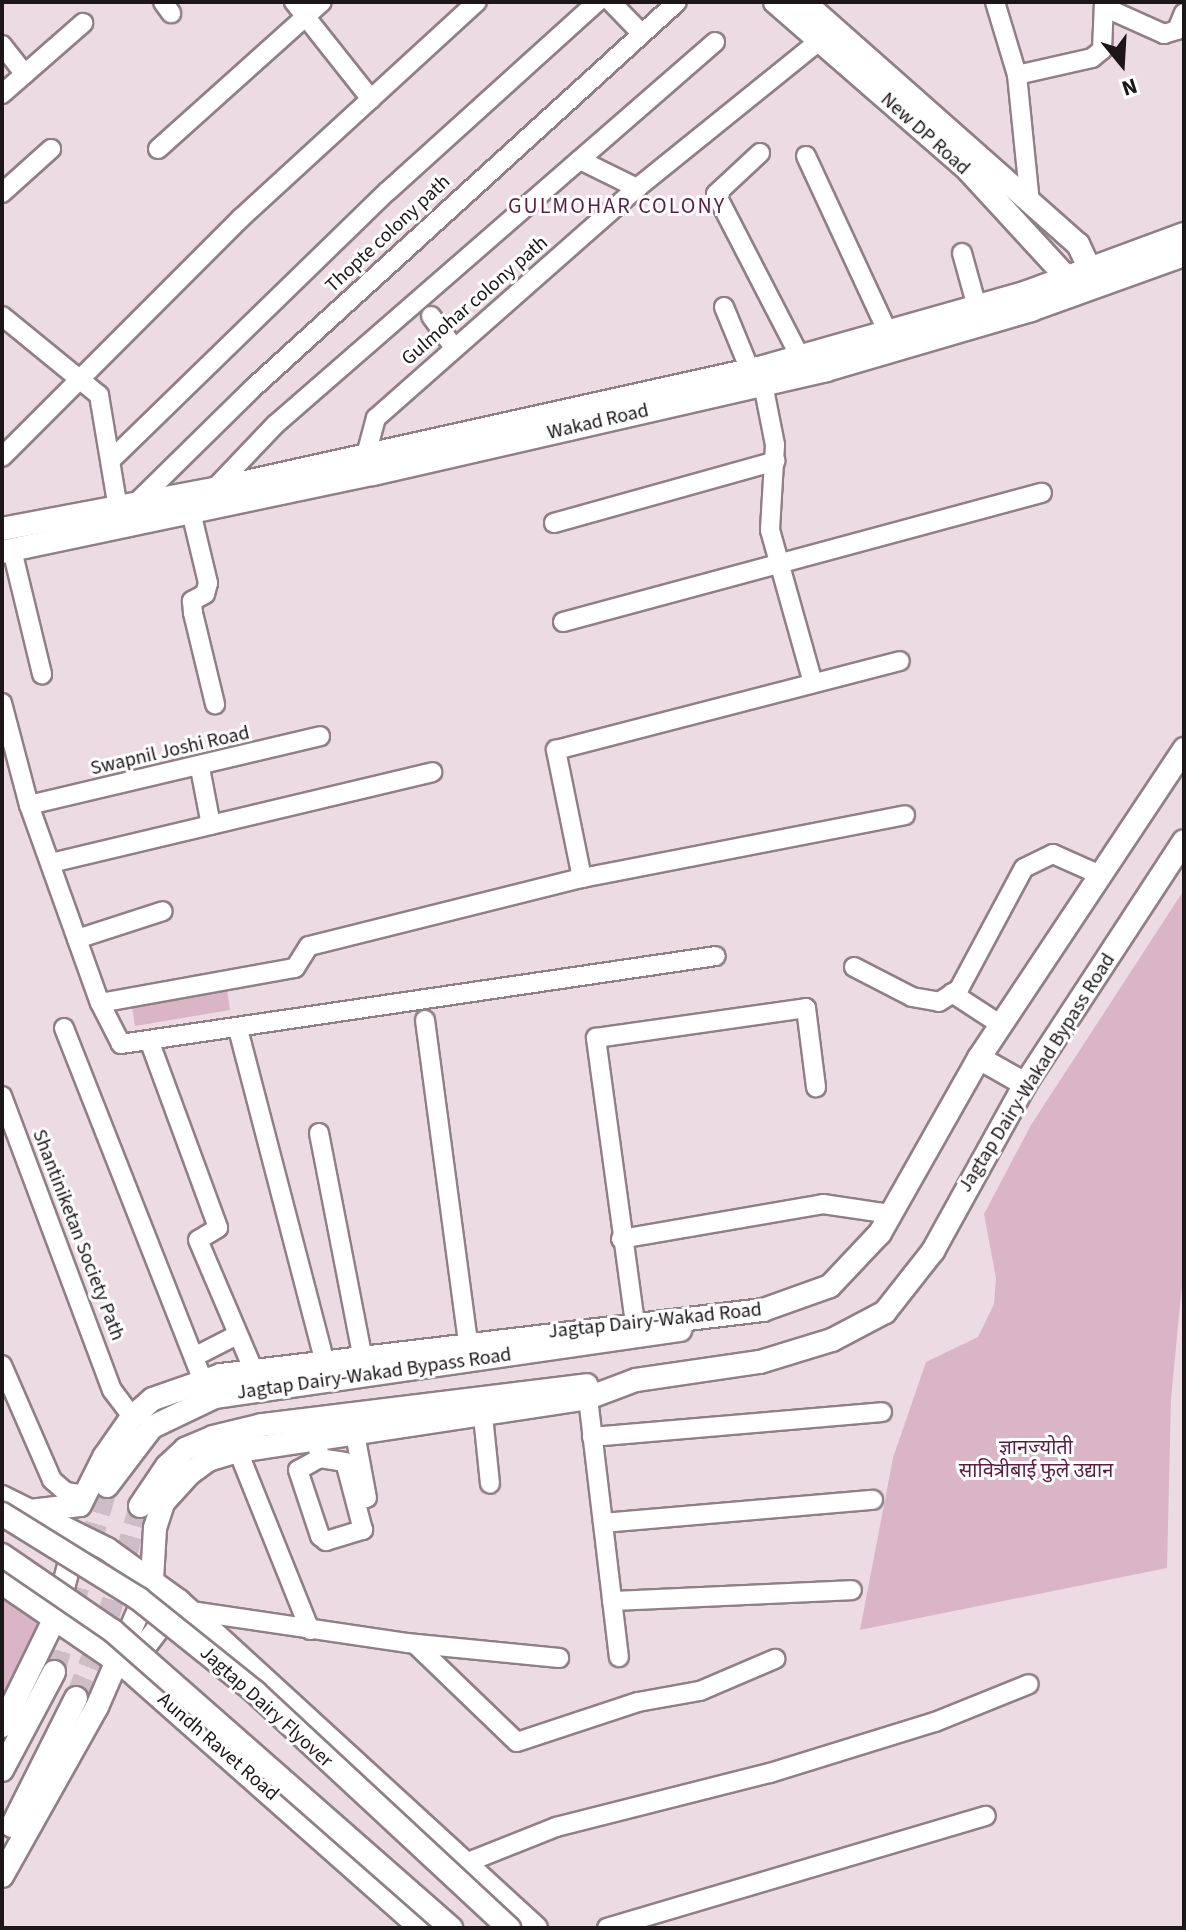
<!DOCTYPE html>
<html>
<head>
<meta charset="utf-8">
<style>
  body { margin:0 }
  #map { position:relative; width:1186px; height:1930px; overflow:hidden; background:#eddbe4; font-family:"Source Sans 3","Noto Sans Devanagari",sans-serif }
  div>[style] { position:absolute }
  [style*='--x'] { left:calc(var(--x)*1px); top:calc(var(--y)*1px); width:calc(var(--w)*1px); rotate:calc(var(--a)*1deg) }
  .green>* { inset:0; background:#d9b5c6 }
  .major-tunnel>* { height:22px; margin-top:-11px; transform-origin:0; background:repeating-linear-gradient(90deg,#cebdc6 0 22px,transparent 0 33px) }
  .roads { filter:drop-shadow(2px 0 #907f87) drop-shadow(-2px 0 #907f87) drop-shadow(0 2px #907f87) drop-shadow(0 -2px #907f87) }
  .minor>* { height:18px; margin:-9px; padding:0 9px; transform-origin:9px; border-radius:9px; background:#fff }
  .major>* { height:22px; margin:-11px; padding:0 11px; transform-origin:11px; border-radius:11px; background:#fff }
  .bridges { filter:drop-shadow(2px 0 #907f87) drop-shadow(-2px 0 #907f87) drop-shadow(0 2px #907f87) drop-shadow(0 -2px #907f87) }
  .major-bridge>* { height:22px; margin:-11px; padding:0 11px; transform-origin:11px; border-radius:11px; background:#fff }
  span { translate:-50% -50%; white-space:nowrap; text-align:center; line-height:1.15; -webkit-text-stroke:6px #fff; paint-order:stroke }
  .street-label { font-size:20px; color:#1c1619 }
  .park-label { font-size:20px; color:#5b1c42 }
  .neighbourhood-label { font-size:22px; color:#5c1f43; letter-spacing:2px }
  .frame { position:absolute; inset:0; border:4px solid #1c1619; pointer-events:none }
  .north { position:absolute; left:1082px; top:24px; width:80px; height:80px; -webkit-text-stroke:6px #fff; paint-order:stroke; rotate:162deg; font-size:22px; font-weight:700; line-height:32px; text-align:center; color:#1c1619 }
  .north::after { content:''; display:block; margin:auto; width:28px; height:36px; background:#1c1619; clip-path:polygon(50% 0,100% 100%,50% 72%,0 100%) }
</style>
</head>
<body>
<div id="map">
  <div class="green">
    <i style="clip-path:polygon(1184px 890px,1184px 1264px,1171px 1399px,1167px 1568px,860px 1630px,893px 1458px,926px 1362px,978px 1337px,994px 1304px,996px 1278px,984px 1214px,1031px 1125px)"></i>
    <i style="clip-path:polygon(227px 990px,230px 1010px,135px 1026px,132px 1006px)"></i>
    <i style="clip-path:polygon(2px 1598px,41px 1621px,2px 1703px)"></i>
  </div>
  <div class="major-tunnel">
    <i style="--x:54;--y:1672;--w:193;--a:-74.1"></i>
    <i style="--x:76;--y:1698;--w:83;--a:-68.1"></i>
    <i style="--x:107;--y:1621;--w:120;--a:-74"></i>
  </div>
  <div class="roads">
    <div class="minor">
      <i style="--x:163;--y:2;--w:14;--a:54"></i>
      <i style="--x:294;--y:2;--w:124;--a:51.6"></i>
      <i style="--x:611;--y:2;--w:43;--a:45.9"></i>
      <i style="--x:995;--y:2;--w:76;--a:73.2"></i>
      <i style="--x:1017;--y:75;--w:129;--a:84.2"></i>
      <i style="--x:1104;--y:7;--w:66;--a:24.2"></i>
      <i style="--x:1164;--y:34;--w:14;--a:-17"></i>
      <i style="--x:1177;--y:30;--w:18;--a:-68"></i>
      <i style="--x:2;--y:45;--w:37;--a:52"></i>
      <i style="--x:1017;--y:75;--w:77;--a:-12.8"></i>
      <i style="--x:1092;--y:58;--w:13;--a:-39"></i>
      <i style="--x:1102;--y:50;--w:48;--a:-87.6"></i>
      <i style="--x:2;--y:94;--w:108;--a:-41.2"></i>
      <i style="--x:158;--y:149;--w:220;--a:-41.9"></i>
      <i style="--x:760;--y:153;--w:60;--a:137"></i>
      <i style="--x:716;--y:194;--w:183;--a:62.7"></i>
      <i style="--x:806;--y:156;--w:195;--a:65.1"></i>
      <i style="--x:580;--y:160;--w:64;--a:26.2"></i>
      <i style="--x:2;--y:193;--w:66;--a:-41.9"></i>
      <i style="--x:962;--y:253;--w:56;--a:74.5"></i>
      <i style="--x:724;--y:307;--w:68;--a:67.6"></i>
      <i style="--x:2;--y:316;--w:125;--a:39.2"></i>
      <i style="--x:99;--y:395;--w:128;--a:80.5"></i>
      <i style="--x:431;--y:316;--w:39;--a:54"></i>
      <i style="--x:761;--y:374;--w:72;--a:78.8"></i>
      <i style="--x:775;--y:445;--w:85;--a:93.4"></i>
      <i style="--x:770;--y:530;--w:159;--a:74.3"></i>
      <i style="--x:366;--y:455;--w:38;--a:-75"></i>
      <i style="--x:376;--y:418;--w:348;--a:-41.4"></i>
      <i style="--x:637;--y:188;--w:234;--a:-38.9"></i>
      <i style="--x:2;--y:457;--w:338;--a:-45"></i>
      <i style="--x:241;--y:218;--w:320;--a:-42.5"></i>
      <i style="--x:111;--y:460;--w:386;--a:-44.2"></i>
      <i style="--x:388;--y:191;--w:282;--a:-42.1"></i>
      <i style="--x:214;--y:489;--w:90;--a:-46.4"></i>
      <i style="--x:276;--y:424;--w:582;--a:-41.03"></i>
      <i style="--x:135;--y:504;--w:165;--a:-44.5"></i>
      <i style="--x:253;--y:388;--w:573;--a:-42.31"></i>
      <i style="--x:191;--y:512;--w:73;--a:76.5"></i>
      <i style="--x:208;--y:583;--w:11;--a:105"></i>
      <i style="--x:205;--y:594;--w:15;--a:152"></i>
      <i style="--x:192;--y:601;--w:12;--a:85"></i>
      <i style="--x:193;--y:613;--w:94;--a:76.4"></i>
      <i style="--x:554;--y:523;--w:230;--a:-15.6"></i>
      <i style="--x:12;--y:550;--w:128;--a:76.4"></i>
      <i style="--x:563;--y:622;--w:496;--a:-15.1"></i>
      <i style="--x:2;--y:703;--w:106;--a:75.2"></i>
      <i style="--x:29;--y:805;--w:210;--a:70.3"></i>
      <i style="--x:100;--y:1003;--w:46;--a:62.9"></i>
      <i style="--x:121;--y:1044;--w:601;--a:-8.41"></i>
      <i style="--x:200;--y:768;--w:58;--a:79.1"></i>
      <i style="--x:29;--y:805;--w:299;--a:-13.3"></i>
      <i style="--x:51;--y:863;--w:392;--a:-13.4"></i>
      <i style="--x:582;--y:878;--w:131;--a:-101.5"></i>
      <i style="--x:556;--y:750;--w:355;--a:-14.5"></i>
      <i style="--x:77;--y:939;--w:90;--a:-18"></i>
      <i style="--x:854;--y:967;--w:65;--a:27.3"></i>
      <i style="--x:912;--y:997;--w:27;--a:10"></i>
      <i style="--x:939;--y:1002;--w:24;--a:-33"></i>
      <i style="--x:959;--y:989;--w:137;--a:-61.8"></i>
      <i style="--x:1024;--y:868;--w:32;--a:-26"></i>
      <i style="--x:1053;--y:854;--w:51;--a:24.1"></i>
      <i style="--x:952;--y:993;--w:59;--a:33.1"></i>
      <i style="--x:100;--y:1003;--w:198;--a:-10.2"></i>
      <i style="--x:295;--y:968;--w:26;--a:-58"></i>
      <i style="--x:309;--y:946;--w:281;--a:-14"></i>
      <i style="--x:582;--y:878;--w:329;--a:-11"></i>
      <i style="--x:425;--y:1020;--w:325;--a:82.4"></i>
      <i style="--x:64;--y:1028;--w:379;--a:68.5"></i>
      <i style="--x:238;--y:1029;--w:341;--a:75.4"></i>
      <i style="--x:149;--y:1040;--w:200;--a:69.8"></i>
      <i style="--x:218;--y:1228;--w:23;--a:149"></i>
      <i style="--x:198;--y:1240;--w:140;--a:66.9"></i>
      <i style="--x:2;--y:1096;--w:314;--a:69.5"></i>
      <i style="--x:112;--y:1390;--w:34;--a:53"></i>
      <i style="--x:319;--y:1133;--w:225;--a:79"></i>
      <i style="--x:621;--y:1239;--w:205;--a:-9.8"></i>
      <i style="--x:823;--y:1204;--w:69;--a:8.4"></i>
      <i style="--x:635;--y:1323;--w:288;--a:-97.8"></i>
      <i style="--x:596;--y:1038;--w:212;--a:-8.1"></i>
      <i style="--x:806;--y:1008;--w:80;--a:82.8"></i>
      <i style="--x:194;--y:1357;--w:46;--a:-27.1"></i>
      <i style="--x:2;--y:1365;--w:125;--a:66.5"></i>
      <i style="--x:52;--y:1480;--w:18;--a:41"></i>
      <i style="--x:66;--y:1492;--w:19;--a:9"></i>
      <i style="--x:588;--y:1398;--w:261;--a:83.2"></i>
      <i style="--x:483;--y:1416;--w:68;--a:84.1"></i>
      <i style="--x:355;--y:1434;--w:65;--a:79.4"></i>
      <i style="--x:592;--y:1437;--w:291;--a:-4.9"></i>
      <i style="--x:316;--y:1439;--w:19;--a:78"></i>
      <i style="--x:320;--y:1458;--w:25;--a:151"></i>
      <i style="--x:298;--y:1470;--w:70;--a:71.6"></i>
      <i style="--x:320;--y:1536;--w:8;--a:40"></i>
      <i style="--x:326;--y:1541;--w:39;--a:-17"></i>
      <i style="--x:363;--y:1530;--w:70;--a:-104.8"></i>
      <i style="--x:345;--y:1462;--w:25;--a:-171"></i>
      <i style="--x:238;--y:1451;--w:193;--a:68.1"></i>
      <i style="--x:603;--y:1523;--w:271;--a:-4.9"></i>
      <i style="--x:612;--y:1601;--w:240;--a:-2.6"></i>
      <i style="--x:191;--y:1611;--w:218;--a:8.4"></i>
      <i style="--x:407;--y:1643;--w:153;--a:5.6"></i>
      <i style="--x:415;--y:1644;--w:141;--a:43.9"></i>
      <i style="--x:517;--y:1742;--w:127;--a:-18.3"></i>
      <i style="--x:638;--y:1702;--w:63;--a:-10.1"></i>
      <i style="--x:700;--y:1691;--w:82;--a:-23.1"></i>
      <i style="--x:468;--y:1862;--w:95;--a:-21.7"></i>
      <i style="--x:556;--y:1827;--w:221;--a:-14.2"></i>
      <i style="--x:770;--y:1773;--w:173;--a:-17.2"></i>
      <i style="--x:935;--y:1722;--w:101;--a:-22"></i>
      <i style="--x:607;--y:1928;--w:395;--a:-16.5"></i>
    </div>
    <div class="major">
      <i style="--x:775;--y:2;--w:256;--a:41"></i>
      <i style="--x:968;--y:170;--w:155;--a:47.4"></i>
      <i style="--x:804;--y:2;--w:366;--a:41.5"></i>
      <i style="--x:1078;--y:244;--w:38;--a:65"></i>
      <i style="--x:2;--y:529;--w:216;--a:-10.7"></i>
      <i style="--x:214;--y:489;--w:558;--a:-12.52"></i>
      <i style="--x:759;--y:368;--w:279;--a:-15.8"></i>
      <i style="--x:1027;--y:292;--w:167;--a:-20.3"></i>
      <i style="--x:2;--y:552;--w:379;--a:-11.9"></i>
      <i style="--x:373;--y:474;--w:465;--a:-12.9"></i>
      <i style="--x:826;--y:370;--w:214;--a:-16.3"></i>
      <i style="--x:1031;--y:310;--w:163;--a:-19.8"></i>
      <i style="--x:979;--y:1058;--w:53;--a:29.5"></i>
      <i style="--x:107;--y:1486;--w:74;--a:-52.7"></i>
      <i style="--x:152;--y:1427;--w:70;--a:-25.5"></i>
      <i style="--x:215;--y:1397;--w:470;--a:-8.2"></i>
      <i style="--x:2;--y:1497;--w:117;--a:26.3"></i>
      <i style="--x:107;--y:1549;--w:89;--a:35.8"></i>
      <i style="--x:179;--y:1601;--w:484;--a:42.5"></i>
      <i style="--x:140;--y:1506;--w:48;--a:-56"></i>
      <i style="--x:167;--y:1466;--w:25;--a:-43"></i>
      <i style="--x:185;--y:1449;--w:30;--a:-23"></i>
      <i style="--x:213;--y:1437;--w:50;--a:-13.8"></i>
      <i style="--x:262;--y:1425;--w:327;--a:-7"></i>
      <i style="--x:30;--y:1511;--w:50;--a:-6.8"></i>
      <i style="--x:80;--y:1505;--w:54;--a:-63.4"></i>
      <i style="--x:104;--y:1457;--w:49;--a:-55"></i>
      <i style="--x:132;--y:1417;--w:28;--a:-41"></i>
      <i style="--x:153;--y:1399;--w:72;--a:-19.4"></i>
      <i style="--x:221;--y:1375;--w:546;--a:-6.84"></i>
      <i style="--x:763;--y:1310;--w:71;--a:-19.7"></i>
      <i style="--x:830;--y:1286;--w:73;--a:-46.7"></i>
      <i style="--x:880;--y:1233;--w:201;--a:-60.5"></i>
      <i style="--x:979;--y:1058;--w:371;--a:-56.4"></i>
      <i style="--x:2;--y:1583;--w:153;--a:34.3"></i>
      <i style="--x:128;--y:1669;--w:391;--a:41.5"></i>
      <i style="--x:129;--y:1667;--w:78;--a:-52.8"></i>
      <i style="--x:2;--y:1726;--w:120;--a:-63.9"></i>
      <i style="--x:55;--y:1618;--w:82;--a:-75.1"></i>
      <i style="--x:2;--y:1770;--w:111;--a:-62"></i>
      <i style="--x:12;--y:1826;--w:143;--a:-63.4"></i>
      <i style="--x:2;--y:1876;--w:194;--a:-60.7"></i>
      <i style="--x:97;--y:1707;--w:138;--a:-66.6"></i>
      <i style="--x:152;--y:1580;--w:52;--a:-86.7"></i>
      <i style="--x:155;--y:1528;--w:26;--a:-72"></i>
      <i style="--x:163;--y:1503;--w:39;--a:-48"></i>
      <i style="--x:189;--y:1474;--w:24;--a:-36"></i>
      <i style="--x:208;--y:1460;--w:31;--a:-17"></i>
      <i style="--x:238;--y:1451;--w:354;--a:-8.6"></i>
      <i style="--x:588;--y:1398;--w:51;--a:-20.6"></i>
      <i style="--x:636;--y:1380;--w:125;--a:-8.3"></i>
      <i style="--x:760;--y:1362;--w:75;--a:-17"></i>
      <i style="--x:832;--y:1340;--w:60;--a:-27.8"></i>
      <i style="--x:885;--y:1312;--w:78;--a:-51.8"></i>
      <i style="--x:933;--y:1251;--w:191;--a:-61.1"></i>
      <i style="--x:1025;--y:1084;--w:290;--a:-56.8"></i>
    </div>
  </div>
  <div class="bridges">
    <div class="major-bridge">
      <i style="--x:2;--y:1514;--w:161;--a:31.8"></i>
      <i style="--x:139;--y:1599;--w:149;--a:38.7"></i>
      <i style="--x:255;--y:1692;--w:347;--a:42.9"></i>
      <i style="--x:2;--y:1555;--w:135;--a:34.4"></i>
      <i style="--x:113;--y:1631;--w:450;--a:41.3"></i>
    </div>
  </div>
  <div class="street-label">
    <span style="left:925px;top:134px;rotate:42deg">New DP Road</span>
    <span style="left:388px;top:234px;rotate:-43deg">Thopte colony path</span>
    <span style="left:475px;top:301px;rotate:-41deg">Gulmohar colony path</span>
    <span style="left:598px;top:422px;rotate:-13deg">Wakad Road</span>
    <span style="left:170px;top:751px;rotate:-13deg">Swapnil Joshi Road</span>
    <span style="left:1037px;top:1073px;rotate:-58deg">Jagtap Dairy-Wakad Bypass Road</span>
    <span style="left:78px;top:1235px;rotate:69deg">Shantiniketan Society Path</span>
    <span style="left:655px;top:1321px;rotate:-6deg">Jagtap Dairy-Wakad Road</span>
    <span style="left:374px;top:1374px;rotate:-8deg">Jagtap Dairy-Wakad Bypass Road</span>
    <span style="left:266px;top:1707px;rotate:42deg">Jagtap Dairy Flyover</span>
    <span style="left:218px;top:1747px;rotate:41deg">Aundh Ravet Road</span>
  </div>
  <div class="park-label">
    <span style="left:1036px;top:1460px">ज्ञानज्योती<br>सावित्रीबाई फुले उद्यान</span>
  </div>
  <div class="neighbourhood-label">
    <span style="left:617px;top:207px">GULMOHAR COLONY</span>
  </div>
  <div class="frame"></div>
  <div class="north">N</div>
</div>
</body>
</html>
